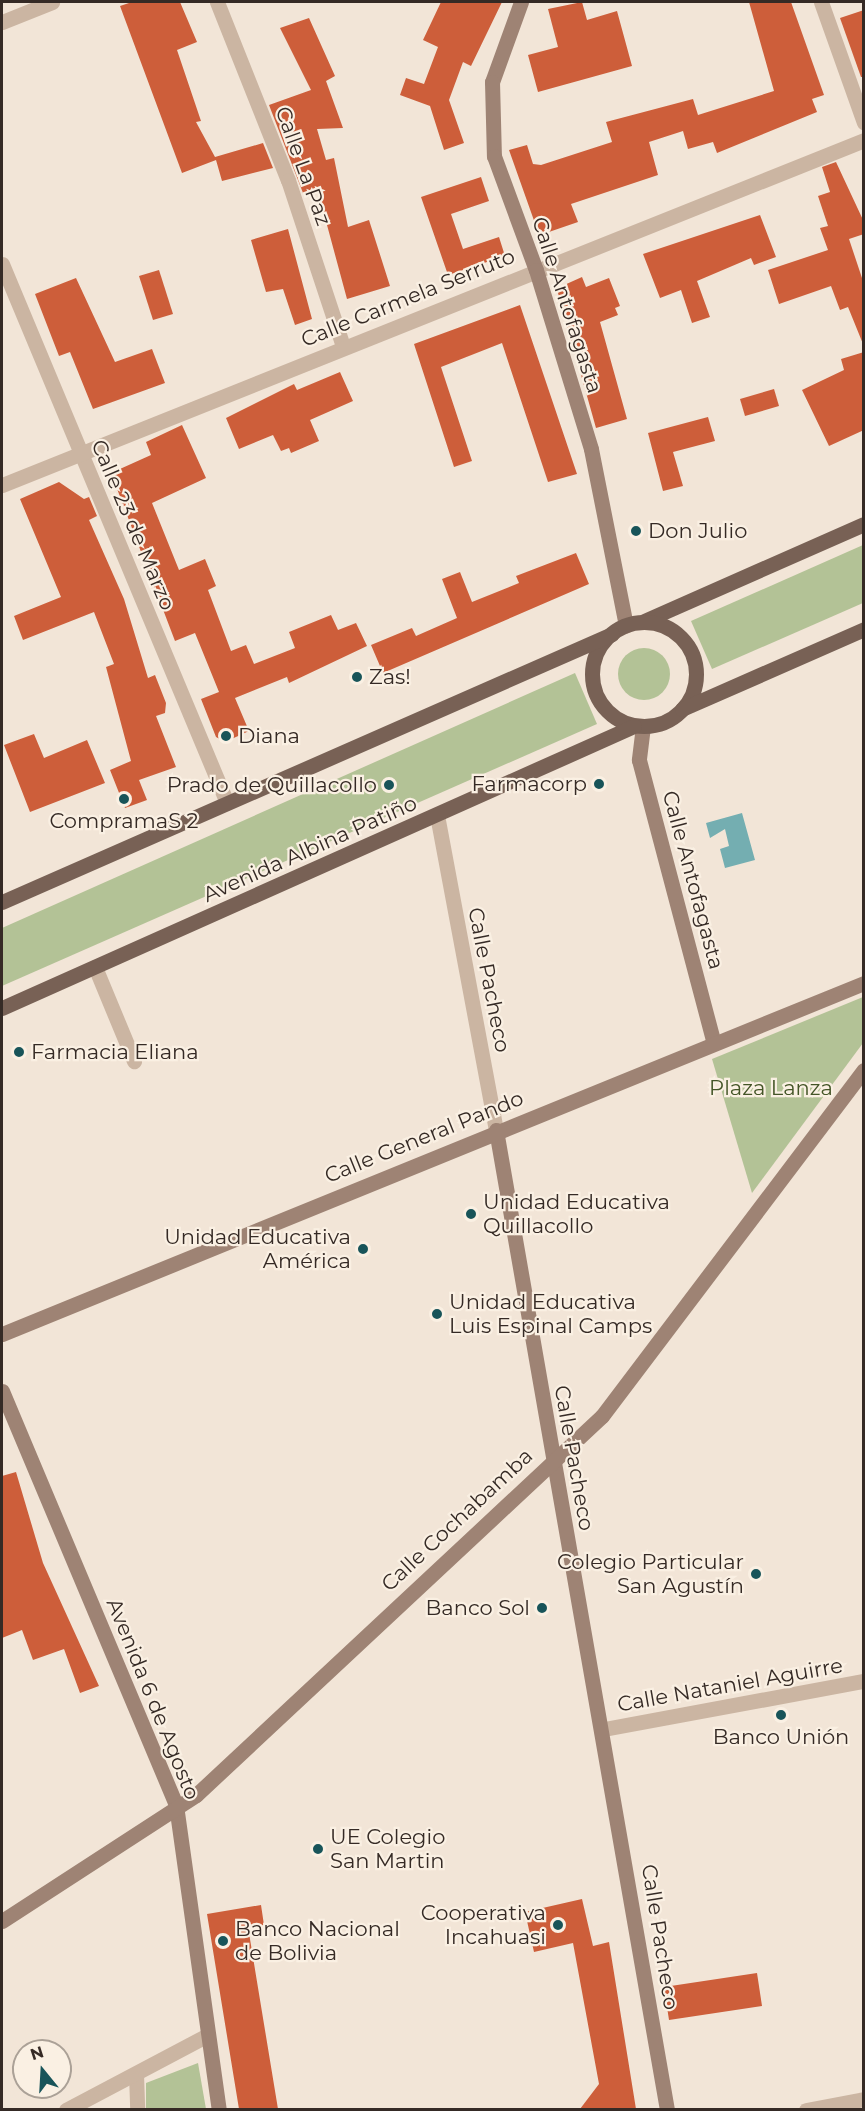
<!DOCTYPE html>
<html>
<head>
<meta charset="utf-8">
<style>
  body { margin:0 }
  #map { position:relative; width:865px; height:2111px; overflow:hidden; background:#f2e5d7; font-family:Montserrat,sans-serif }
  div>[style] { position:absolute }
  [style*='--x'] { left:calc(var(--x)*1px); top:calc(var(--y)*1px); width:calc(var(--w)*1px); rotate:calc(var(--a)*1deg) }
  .green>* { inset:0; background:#b3c296 }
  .round { border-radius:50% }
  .water>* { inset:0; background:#74aeb1 }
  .building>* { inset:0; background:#cd5e3a }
  .pedestrian>* { height:15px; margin:-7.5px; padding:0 7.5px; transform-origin:7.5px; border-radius:7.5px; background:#cbb5a2 }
  .minor>* { height:15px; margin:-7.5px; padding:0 7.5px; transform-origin:7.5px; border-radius:7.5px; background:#cbb5a2 }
  .tertiary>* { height:15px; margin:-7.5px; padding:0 7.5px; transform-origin:7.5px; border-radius:7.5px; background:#cbb5a2 }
  .secondary>* { height:15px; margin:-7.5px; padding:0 7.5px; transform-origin:7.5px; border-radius:7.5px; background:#9e8374 }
  .primary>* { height:15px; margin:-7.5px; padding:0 7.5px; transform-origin:7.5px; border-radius:7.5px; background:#786155 }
  .primary>.ring { margin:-7.5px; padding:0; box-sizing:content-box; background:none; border:15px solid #786155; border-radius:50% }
  .dots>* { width:16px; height:16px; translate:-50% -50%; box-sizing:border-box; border:3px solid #faf0e3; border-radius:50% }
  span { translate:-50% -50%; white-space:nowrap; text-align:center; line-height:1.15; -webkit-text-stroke:4.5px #faf0e3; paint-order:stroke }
  .street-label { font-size:21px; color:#352a25 }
  .poi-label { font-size:21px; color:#352a25 }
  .left { translate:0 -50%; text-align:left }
  .right { translate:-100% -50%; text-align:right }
  .park-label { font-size:21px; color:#445527 }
  .frame { position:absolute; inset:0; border:3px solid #352a25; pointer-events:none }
  .north { position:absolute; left:12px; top:2039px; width:60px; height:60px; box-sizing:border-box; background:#faf0e3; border:2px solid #aba197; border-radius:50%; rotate:342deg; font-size:16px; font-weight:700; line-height:24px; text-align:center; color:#352a25 }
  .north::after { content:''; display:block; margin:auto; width:21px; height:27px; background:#185459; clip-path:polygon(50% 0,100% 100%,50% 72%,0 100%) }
</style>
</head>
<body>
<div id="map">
  <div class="green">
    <i style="clip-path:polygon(863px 545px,863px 603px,712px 669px,691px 621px)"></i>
    <i class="round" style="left:618px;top:648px;width:52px;height:52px"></i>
    <i style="clip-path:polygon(575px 673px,597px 724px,2px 986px,2px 928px)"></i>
    <i style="clip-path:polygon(863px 997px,863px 1043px,752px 1193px,712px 1059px)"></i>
    <i style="clip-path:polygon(198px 2063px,206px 2109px,146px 2109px,146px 2083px)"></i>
  </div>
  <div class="water">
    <i style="clip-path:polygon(742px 813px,755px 860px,725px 868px,720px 849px,729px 846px,725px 829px,710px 838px,706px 823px)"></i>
  </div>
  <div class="building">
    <i style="clip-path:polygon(132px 2px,180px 2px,197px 42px,177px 50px,201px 121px,196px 122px,215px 157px,263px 143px,273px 168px,222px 181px,216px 160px,182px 173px,120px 6px)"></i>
    <i style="clip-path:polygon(441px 2px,502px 2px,471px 66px,463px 62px,449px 100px,464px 143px,444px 150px,430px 106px,400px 95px,406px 78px,424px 84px,438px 47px,423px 40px)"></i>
    <i style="clip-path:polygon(582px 2px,587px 20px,617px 11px,632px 66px,538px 92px,528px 55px,558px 47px,548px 9px)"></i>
    <i style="clip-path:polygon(749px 2px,791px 2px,824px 95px,812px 99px,817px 112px,717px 153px,713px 142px,688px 149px,683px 131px,649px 142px,658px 175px,571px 204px,578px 222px,546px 233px,537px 229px,509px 150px,527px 145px,533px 164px,541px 165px,612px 142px,606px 122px,693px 99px,698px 115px,774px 91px)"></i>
    <i style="clip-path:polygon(864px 10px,864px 77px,861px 77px,840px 18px)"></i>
    <i style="clip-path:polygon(309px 18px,335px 76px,326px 81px,343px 128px,317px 129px,326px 160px,334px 158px,348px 227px,369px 220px,390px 286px,347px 299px,317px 188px,303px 193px,269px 105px,311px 90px,280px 28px)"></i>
    <i style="clip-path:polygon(836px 162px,864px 222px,864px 234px,849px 239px,864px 284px,863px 344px,848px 307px,840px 310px,831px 286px,779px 304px,768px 270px,828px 250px,820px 228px,828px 226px,818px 196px,830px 192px,822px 167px)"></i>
    <i style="clip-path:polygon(481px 177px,489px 201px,451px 214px,463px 249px,499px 237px,505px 256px,448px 275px,421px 197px)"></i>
    <i style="clip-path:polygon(760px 215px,776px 257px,754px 265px,751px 258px,697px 281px,710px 317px,692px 323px,681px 290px,660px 298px,643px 254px)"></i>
    <i style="clip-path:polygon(288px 229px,312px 319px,295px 325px,283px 289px,266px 292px,251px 240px)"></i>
    <i style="clip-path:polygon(159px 270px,173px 314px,153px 320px,139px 276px)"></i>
    <i style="clip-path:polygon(582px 277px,586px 287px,609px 278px,620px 306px,615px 308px,618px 315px,600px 322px,627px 419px,596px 428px,558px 293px,562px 286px)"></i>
    <i style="clip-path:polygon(76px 278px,115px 362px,152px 349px,165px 383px,93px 409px,70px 352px,59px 356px,35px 294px)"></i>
    <i style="clip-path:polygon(520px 305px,577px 474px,548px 482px,502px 343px,441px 367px,472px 461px,454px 467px,414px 344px)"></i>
    <i style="clip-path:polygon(864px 352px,864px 430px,829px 446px,802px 390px,844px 370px,841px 359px)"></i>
    <i style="clip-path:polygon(340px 372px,353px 401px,310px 420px,319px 441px,291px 453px,289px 448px,281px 451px,273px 435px,239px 449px,226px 418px,294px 384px,297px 390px)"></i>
    <i style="clip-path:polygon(774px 389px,779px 406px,745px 416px,740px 399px)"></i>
    <i style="clip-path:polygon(708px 417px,715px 441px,673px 452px,683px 486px,663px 491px,648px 433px)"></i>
    <i style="clip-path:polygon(182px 425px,206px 478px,152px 503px,179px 570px,205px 559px,216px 586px,208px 590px,231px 651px,246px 645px,254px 664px,295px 648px,289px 632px,331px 615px,338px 630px,356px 623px,367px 646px,289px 683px,287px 677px,235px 698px,249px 731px,225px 742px,216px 737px,201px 699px,219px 692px,195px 633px,175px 641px,111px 473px,151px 455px,146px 442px)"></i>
    <i style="clip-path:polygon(59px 482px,84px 499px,89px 497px,97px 516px,89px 520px,124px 599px,148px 678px,155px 675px,166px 703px,165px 713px,156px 716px,176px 767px,139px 780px,147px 800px,125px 808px,110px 770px,131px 761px,106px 667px,114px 664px,94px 612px,23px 640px,14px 616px,61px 597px,20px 499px)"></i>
    <i style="clip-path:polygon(576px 553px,589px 584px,383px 673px,371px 645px,412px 628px,416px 636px,457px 618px,442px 579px,460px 572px,472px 602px,519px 583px,516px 576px)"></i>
    <i style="clip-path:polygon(34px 734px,44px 758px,87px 740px,105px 783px,30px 812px,4px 745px)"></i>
    <i style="clip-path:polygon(16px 1472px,43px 1563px,99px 1686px,80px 1693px,64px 1649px,33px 1660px,22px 1630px,2px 1638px,2px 1476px)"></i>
    <i style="clip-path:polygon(582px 1899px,593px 1946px,609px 1942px,636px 2109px,580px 2109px,599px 2084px,573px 1943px,534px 1952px,525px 1912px)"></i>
    <i style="clip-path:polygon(261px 1905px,264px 1925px,248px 1927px,278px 2109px,239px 2109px,207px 1914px)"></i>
    <i style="clip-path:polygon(757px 1973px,762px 2006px,669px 2020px,664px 1987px)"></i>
  </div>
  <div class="pedestrian">
    <i style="--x:136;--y:2074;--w:36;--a:88"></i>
  </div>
  <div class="minor">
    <i style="--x:217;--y:2;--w:192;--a:68.3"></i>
    <i style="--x:288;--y:180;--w:175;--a:71.7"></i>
    <i style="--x:821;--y:2;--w:128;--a:70.4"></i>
    <i style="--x:2;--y:22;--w:54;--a:-21.8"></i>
    <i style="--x:2;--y:264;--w:584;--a:67.34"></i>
    <i style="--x:2;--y:485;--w:928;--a:-21.81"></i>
    <i style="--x:437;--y:815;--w:320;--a:79.4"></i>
    <i style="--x:95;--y:967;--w:102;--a:67.5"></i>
    <i style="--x:604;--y:1729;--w:264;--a:-10.5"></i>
    <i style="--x:66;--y:2110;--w:158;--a:-27.9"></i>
  </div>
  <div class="tertiary">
    <i style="--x:806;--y:2110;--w:59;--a:-10.7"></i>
  </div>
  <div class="secondary">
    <i style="--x:521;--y:2;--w:85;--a:109.9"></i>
    <i style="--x:492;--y:82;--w:74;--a:88.5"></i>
    <i style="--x:494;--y:156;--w:121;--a:69.8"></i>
    <i style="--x:536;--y:270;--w:187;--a:72.9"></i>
    <i style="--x:591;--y:449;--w:180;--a:78.8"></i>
    <i style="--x:643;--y:726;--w:34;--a:97"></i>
    <i style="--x:639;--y:760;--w:293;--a:75.2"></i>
    <i style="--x:496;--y:1130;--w:995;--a:80.1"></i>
    <i style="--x:2;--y:1334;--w:931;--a:-22.16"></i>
    <i style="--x:2;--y:1391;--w:449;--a:67.2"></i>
    <i style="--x:176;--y:1805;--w:308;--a:82"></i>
    <i style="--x:2;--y:1921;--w:231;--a:-33"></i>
    <i style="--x:196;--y:1795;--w:555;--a:-43.03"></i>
    <i style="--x:602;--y:1416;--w:434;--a:-52.9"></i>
  </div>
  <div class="primary">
    <i style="--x:644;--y:621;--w:240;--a:-23.8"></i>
    <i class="ring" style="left:592px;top:622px;width:89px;height:89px"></i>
    <i style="--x:682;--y:709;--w:199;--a:-23.7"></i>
    <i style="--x:2;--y:902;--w:666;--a:-23.72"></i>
    <i style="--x:2;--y:1008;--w:692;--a:-24.05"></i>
  </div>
  <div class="dots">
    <i style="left:636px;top:531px;background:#185459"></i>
    <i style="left:357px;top:677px;background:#185459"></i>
    <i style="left:226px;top:736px;background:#185459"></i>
    <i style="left:599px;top:784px;background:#185459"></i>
    <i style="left:389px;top:785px;background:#185459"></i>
    <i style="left:124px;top:799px;background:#185459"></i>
    <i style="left:19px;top:1052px;background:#185459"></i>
    <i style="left:471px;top:1214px;background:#185459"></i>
    <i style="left:363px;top:1249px;background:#185459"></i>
    <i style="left:437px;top:1314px;background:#185459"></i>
    <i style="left:756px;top:1574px;background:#185459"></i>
    <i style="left:542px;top:1608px;background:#185459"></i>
    <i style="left:781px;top:1715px;background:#185459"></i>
    <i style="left:318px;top:1849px;background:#185459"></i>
    <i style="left:558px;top:1925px;background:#185459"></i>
    <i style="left:223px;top:1941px;background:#185459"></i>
  </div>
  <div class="street-label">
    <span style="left:303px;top:166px;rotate:70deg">Calle La Paz</span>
    <span style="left:408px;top:298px;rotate:-22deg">Calle Carmela Serruto</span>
    <span style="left:567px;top:305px;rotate:72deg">Calle Antofagasta</span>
    <span style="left:133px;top:525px;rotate:67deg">Calle 23 de Marzo</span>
    <span style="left:310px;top:849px;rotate:-24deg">Avenida Albina Patiño</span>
    <span style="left:693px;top:880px;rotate:75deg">Calle Antofagasta</span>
    <span style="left:489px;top:980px;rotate:79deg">Calle Pacheco</span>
    <span style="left:424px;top:1137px;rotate:-22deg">Calle General Pando</span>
    <span style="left:574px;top:1458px;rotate:80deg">Calle Pacheco</span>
    <span style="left:457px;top:1520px;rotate:-43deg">Calle Cochabamba</span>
    <span style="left:730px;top:1685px;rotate:-10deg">Calle Nataniel Aguirre</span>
    <span style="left:153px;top:1699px;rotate:68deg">Avenida 6 de Agosto</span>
    <span style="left:660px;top:1937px;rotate:81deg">Calle Pacheco</span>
  </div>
  <div class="poi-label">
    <span class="left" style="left:648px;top:531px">Don Julio</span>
    <span class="left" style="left:369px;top:677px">Zas!</span>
    <span class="left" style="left:238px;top:736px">Diana</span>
    <span class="right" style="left:587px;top:784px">Farmacorp</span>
    <span class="right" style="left:377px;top:785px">Prado de Quillacollo</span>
    <span style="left:124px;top:821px">CompramaS 2</span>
    <span class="left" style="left:31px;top:1052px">Farmacia Eliana</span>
    <span class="left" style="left:483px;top:1214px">Unidad Educativa<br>Quillacollo</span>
    <span class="right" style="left:351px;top:1249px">Unidad Educativa<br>América</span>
    <span class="left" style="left:449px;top:1314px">Unidad Educativa<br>Luis Espinal Camps</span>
    <span class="right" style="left:744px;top:1574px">Colegio Particular<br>San Agustín</span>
    <span class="right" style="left:530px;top:1608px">Banco Sol</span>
    <span style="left:781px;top:1737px">Banco Unión</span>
    <span class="left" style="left:330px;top:1849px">UE Colegio<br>San Martin</span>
    <span class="right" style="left:546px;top:1925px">Cooperativa<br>Incahuasi</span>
    <span class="left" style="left:235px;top:1941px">Banco Nacional<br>de Bolivia</span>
  </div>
  <div class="park-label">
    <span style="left:771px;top:1088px">Plaza Lanza</span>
  </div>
  <div class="frame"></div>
  <div class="north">N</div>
</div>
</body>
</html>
